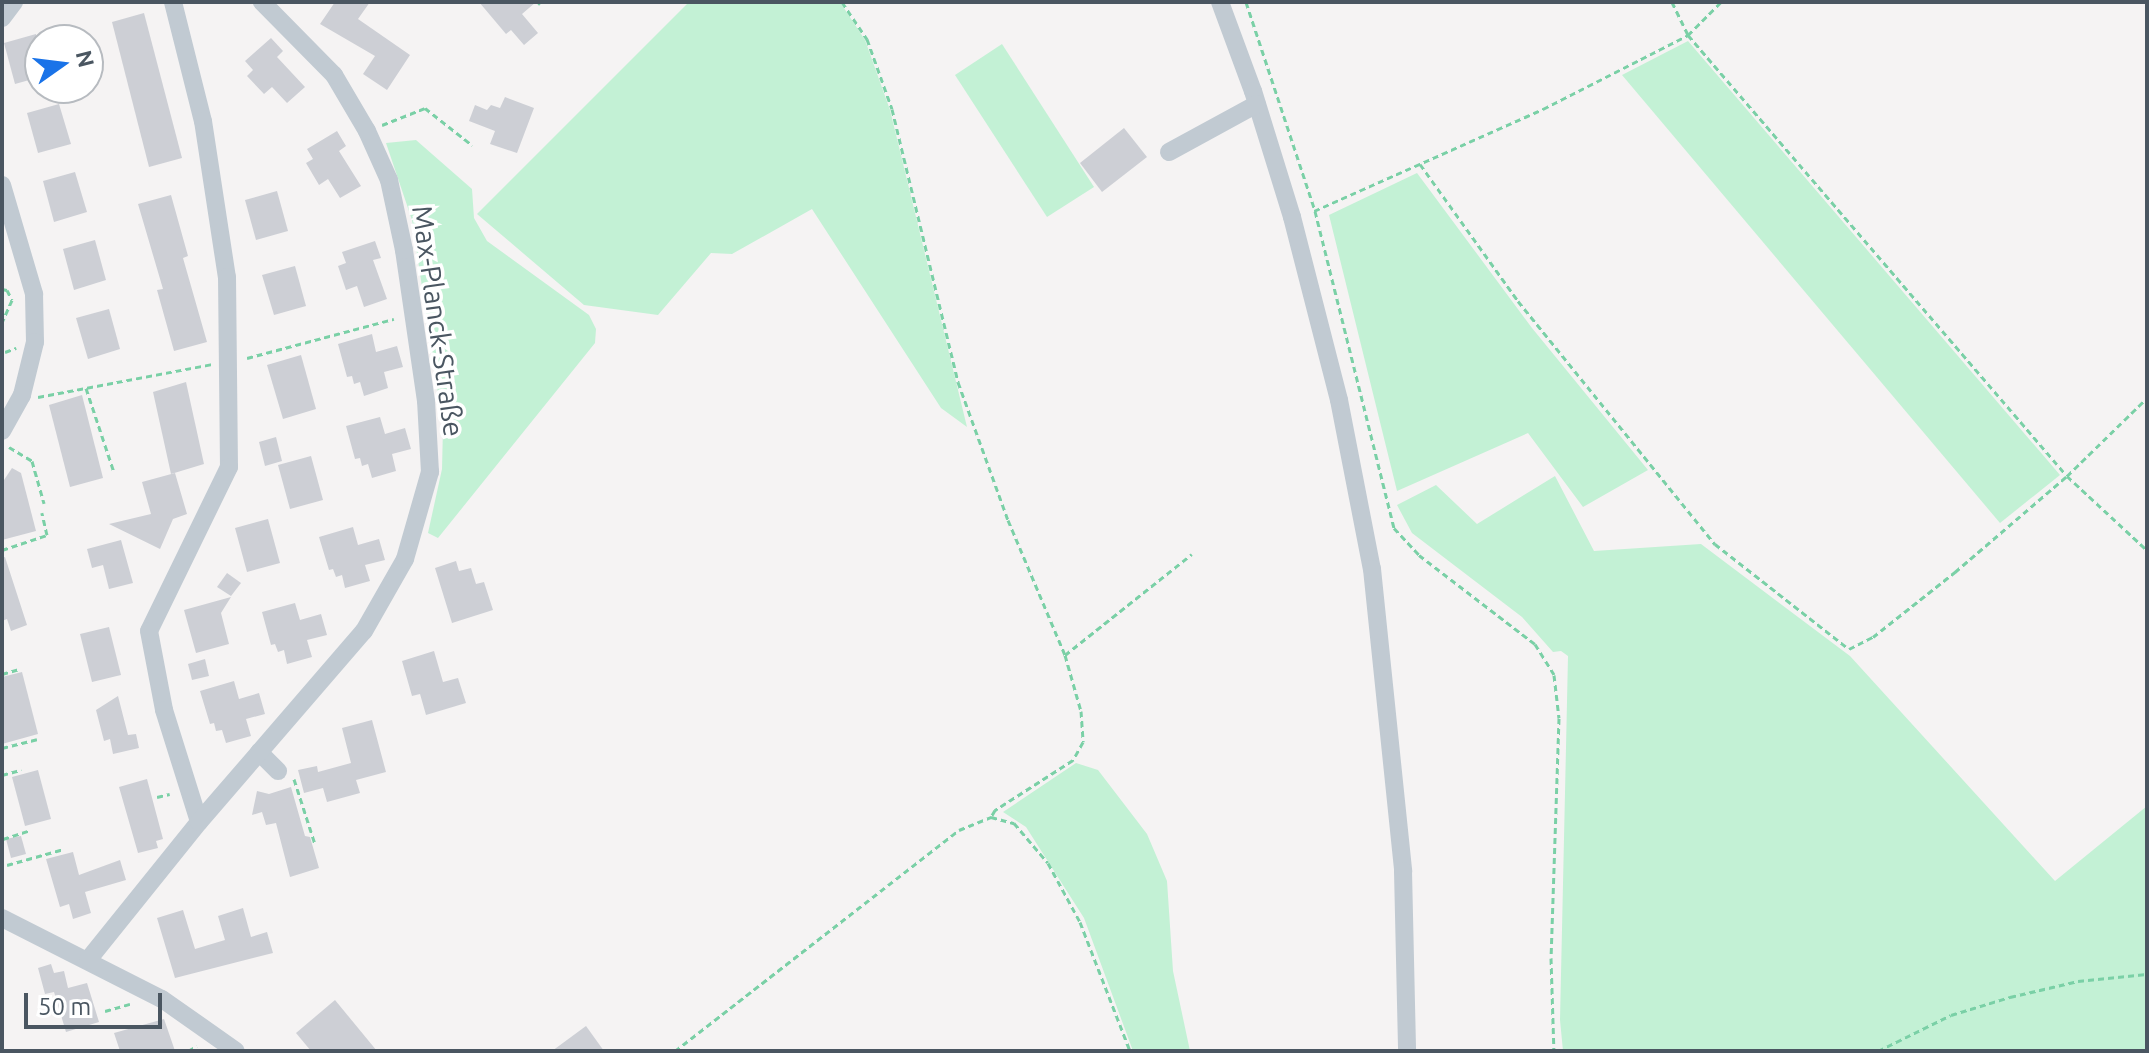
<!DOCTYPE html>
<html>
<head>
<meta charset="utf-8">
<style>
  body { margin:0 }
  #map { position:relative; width:2149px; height:1053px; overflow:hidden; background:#f5f3f3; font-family:Ubuntu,sans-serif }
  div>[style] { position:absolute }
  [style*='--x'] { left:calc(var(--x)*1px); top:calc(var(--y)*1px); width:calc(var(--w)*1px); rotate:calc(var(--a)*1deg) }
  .green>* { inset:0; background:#c3f1d5 }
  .building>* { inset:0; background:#cdcfd5 }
  .path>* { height:3px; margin-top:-1.5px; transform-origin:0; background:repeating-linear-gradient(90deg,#7ad0a6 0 6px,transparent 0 10px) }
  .minor>* { height:18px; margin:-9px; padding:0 9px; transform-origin:9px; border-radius:9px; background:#c1cad2 }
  span { translate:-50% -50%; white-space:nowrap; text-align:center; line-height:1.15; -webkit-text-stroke:7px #fff; paint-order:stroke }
  .street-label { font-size:28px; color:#4a5661 }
  .frame { position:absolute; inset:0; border:4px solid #4a5661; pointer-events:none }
  .north { position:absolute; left:24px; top:24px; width:80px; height:80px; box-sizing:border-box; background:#fff; border:2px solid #b7bbc0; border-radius:50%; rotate:76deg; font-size:22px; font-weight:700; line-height:32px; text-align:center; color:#4a5661 }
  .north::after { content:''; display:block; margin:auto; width:28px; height:36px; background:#1a73e8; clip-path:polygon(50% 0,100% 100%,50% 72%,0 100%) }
  .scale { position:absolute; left:24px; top:993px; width:138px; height:36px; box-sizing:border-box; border:4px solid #4a5661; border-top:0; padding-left:10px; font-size:24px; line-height:28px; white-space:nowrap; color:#4a5661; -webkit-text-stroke:6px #fff; paint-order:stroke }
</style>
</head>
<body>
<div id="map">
  <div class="green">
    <i style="clip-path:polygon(689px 2px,840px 2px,865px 40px,890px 110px,967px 427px,941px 408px,812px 209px,732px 254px,711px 253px,658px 315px,584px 305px,477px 214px)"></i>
    <i style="clip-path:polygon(1688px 41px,2060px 475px,2000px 523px,1622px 75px)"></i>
    <i style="clip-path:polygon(1002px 44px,1094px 187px,1047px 217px,955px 75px)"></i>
    <i style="clip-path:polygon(416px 140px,472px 189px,474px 218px,487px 241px,589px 315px,596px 329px,595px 343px,438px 538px,428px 533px,442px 469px,443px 427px,412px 220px,386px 143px)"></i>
    <i style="clip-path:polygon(1417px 173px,1532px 328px,1648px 470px,1583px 507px,1528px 433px,1397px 491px,1329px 215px)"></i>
    <i style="clip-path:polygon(1555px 476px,1594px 551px,1701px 544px,1850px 656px,2055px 881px,2147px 806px,2147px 1051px,1563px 1051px,1560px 1020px,1568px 656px,1561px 651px,1553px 652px,1522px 617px,1412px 533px,1397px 505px,1436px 485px,1477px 524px)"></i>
    <i style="clip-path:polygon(1076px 763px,1098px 770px,1147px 834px,1167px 881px,1173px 971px,1190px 1051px,1133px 1051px,1084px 918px,1026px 827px,1003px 812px)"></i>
  </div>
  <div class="building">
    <i style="clip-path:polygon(335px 2px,370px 2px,358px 19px,410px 55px,387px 90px,363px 74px,375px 56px,320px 24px)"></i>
    <i style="clip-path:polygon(479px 2px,536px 2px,522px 14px,538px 33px,524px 45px,511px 30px,506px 34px)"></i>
    <i style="clip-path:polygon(144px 13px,182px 158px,149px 167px,112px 22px)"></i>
    <i style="clip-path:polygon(36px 34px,40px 77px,15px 84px,4px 43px)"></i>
    <i style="clip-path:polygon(271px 38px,283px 51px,277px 57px,305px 87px,287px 103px,272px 87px,264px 94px,247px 76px,253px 70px,245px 61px)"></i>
    <i style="clip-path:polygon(505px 97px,534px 108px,517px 153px,490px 144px,495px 131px,469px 121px,475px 105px,487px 110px,491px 105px,500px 108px)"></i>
    <i style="clip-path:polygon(59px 104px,71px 144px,38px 153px,27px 113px)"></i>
    <i style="clip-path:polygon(1124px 128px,1147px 157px,1102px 192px,1080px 163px)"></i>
    <i style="clip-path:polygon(337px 131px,346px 146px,339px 151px,361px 186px,340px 198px,328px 179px,319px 185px,306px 163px,313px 159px,307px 149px)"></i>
    <i style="clip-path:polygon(75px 172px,87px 212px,54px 222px,43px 181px)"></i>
    <i style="clip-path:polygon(277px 191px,288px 231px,256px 240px,245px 200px)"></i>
    <i style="clip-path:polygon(171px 195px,188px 256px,183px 258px,207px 342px,174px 351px,157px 290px,163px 289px,138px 204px)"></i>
    <i style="clip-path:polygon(95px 240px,106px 280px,74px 290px,63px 249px)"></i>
    <i style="clip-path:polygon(375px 241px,381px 258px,373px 260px,387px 299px,364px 307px,357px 286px,346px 290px,338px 266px,346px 263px,342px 252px)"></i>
    <i style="clip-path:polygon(295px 266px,306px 306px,274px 315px,262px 275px)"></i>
    <i style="clip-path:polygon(109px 309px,120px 349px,88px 359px,76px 318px)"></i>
    <i style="clip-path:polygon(372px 334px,376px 352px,397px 346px,403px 367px,384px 372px,388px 388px,364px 396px,360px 382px,354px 384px,352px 376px,347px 377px,338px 344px)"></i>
    <i style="clip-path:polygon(301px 355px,316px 409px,283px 419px,267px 365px)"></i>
    <i style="clip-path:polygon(186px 382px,204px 464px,171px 474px,153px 392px)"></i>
    <i style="clip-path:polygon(82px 395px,103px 478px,70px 487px,49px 405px)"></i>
    <i style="clip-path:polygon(380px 417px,385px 434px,405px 428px,411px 449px,392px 454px,396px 471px,372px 478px,368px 464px,362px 466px,360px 458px,355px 459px,346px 426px)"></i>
    <i style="clip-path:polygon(276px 437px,282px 461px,265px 466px,259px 442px)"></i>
    <i style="clip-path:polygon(311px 456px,323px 500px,290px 509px,278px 465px)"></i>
    <i style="clip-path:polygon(12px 468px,21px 473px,36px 531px,2px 540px,2px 483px)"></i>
    <i style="clip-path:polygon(175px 473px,187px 514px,173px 519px,160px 549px,109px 524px,151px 514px,142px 482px)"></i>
    <i style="clip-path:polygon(268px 519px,280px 563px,247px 572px,235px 528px)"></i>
    <i style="clip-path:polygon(353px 527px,358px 545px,379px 539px,385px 560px,365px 565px,370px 581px,345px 588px,342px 575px,336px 577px,333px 569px,329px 570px,319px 537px)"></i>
    <i style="clip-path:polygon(121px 540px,133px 583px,109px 589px,103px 565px,92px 568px,87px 549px)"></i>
    <i style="clip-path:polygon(5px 557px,27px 625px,11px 631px,7px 619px,2px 621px,2px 558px)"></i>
    <i style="clip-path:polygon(456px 561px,459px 571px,471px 568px,476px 584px,484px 582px,493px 610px,452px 623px,435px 568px)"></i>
    <i style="clip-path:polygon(227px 573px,241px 583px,231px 596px,217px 587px)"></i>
    <i style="clip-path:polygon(231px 597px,221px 613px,229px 644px,196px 653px,184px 610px)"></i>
    <i style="clip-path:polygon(295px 603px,300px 620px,321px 614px,327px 635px,307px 640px,312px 657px,287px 664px,284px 650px,278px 652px,275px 644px,271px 645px,262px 612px)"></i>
    <i style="clip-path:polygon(109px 627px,121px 675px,92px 682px,80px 634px)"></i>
    <i style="clip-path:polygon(434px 651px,443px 682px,458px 678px,466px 703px,426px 715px,420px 694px,412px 696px,402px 661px)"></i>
    <i style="clip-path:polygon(205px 659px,209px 676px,192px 680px,188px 664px)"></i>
    <i style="clip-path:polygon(22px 672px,38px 734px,2px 744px,2px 677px)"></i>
    <i style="clip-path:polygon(234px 681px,239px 699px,259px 693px,265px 714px,246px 719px,251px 736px,226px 743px,222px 730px,216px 731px,214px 723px,210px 724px,200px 691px)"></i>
    <i style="clip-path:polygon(118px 696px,128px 735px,136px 734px,139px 748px,113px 754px,110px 739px,104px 741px,96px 710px)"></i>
    <i style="clip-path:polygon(372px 720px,386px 772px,356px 780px,360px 793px,327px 802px,323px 788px,304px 793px,298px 770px,317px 766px,318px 772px,351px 763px,342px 728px)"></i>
    <i style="clip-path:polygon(38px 770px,51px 819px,25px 826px,12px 777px)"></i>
    <i style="clip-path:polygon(147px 779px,163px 839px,156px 841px,158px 848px,138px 853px,119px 787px)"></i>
    <i style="clip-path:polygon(291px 787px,305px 836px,310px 837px,319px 868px,290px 877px,276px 823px,266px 825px,262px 812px,252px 815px,257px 791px,269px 794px)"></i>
    <i style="clip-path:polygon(21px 836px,26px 854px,11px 858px,6px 839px)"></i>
    <i style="clip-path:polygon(73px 852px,79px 875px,120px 860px,126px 880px,85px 892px,91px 913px,73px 919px,69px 904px,60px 907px,46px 859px)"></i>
    <i style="clip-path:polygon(243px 908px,251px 937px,267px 932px,273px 953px,175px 978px,157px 918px,183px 910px,195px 949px,225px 940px,218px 916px)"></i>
    <i style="clip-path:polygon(51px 964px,54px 973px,64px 971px,68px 988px,87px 983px,99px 1022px,66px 1032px,54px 992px,45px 994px,38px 968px)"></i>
    <i style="clip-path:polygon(335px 1000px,377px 1051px,311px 1051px,296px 1033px)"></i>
    <i style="clip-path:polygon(164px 1019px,175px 1051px,120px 1051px,114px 1033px)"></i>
    <i style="clip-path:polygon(586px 1026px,604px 1051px,552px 1051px)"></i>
  </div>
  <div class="path">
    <i style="--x:538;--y:2;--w:3;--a:45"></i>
    <i style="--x:842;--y:2;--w:45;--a:56"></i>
    <i style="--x:867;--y:39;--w:74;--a:70.3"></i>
    <i style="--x:892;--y:109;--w:281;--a:76.4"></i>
    <i style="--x:958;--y:382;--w:147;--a:70.1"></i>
    <i style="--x:1008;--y:520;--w:147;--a:67.1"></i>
    <i style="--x:1065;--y:655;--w:58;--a:74.1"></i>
    <i style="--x:1081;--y:711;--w:31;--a:86"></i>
    <i style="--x:1083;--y:742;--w:21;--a:119"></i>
    <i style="--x:1073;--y:760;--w:93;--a:147.3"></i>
    <i style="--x:995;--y:810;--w:8;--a:120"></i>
    <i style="--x:1246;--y:2;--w:220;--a:71.7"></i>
    <i style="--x:1315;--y:211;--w:327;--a:76"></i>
    <i style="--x:1394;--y:528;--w:37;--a:47"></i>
    <i style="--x:1419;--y:555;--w:146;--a:37.5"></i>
    <i style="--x:1535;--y:644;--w:36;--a:58"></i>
    <i style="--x:1554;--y:675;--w:43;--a:83.4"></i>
    <i style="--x:1559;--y:718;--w:240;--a:91.9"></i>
    <i style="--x:1551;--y:958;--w:93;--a:88.2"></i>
    <i style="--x:1672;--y:2;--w:37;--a:64"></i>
    <i style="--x:1688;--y:35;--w:581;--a:49.32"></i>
    <i style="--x:2067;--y:476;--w:109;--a:42.8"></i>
    <i style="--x:382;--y:125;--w:46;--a:-21.6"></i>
    <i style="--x:425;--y:108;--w:60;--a:38.2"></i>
    <i style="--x:1420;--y:164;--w:168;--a:54.4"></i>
    <i style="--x:1518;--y:301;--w:313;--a:51"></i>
    <i style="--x:1715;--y:544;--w:170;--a:38.1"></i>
    <i style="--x:1849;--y:649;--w:27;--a:-27"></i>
    <i style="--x:1873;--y:637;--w:105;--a:-38.4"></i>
    <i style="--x:1955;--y:572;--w:148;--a:-40.6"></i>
    <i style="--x:2067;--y:476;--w:112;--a:-44.3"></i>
    <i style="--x:1314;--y:211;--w:251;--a:-24"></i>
    <i style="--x:1543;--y:109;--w:163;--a:-27"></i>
    <i style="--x:1688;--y:35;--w:47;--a:-45"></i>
    <i style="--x:2;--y:289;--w:5;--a:11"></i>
    <i style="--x:7;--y:290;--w:11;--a:63"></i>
    <i style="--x:12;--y:300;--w:24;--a:114"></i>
    <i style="--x:5;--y:352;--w:12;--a:-20"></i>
    <i style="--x:247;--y:358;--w:152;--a:-14.9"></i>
    <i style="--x:86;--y:388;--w:89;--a:71.6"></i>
    <i style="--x:38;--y:397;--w:177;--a:-10.7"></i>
    <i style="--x:9;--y:447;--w:27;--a:31"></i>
    <i style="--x:32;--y:461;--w:44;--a:74.1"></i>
    <i style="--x:2;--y:550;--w:47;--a:-18.4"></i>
    <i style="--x:47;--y:535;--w:23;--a:-103"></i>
    <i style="--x:1065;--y:655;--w:162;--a:-38.5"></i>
    <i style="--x:2;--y:674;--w:19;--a:-16"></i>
    <i style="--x:2;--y:748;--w:36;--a:-14"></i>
    <i style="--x:2;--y:775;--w:20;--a:-15"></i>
    <i style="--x:294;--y:779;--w:68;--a:72.1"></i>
    <i style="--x:157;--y:797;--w:13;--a:-13"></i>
    <i style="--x:2;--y:848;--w:9;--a:-84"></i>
    <i style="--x:3;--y:839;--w:28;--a:-18"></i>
    <i style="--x:7;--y:865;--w:59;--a:-15.7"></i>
    <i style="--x:105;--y:1011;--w:26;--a:-16"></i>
    <i style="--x:188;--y:1051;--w:10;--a:-29"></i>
    <i style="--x:675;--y:1051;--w:360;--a:-37.9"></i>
    <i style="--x:959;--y:830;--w:35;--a:-22"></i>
    <i style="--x:991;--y:817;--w:24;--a:15"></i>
    <i style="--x:1014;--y:823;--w:52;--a:49.6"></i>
    <i style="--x:1048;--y:863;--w:67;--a:61.5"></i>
    <i style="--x:1080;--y:922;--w:138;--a:68.8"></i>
    <i style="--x:1878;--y:1051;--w:81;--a:-26.3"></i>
    <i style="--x:1951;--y:1015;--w:62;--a:-17"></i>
    <i style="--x:2010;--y:997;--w:70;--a:-13.2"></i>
    <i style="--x:2078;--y:981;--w:69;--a:-5.8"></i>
  </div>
  <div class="minor">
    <i style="--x:173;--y:2;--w:123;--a:75.9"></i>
    <i style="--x:203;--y:121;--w:158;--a:81.3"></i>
    <i style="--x:227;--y:277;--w:190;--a:89.4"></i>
    <i style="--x:229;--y:467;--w:182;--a:116"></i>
    <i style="--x:149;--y:631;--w:80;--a:79.2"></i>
    <i style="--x:164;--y:710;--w:117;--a:72.6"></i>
    <i style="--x:1220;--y:2;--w:95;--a:69.7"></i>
    <i style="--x:1253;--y:91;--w:132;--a:72.8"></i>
    <i style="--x:1292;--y:217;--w:189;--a:75.6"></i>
    <i style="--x:1339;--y:400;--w:172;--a:79"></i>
    <i style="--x:1372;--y:569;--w:304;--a:84.1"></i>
    <i style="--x:1403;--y:871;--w:180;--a:88.7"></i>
    <i style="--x:2;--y:18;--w:20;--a:-53"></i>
    <i style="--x:1169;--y:152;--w:100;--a:-28.6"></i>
    <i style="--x:2;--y:185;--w:114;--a:73.6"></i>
    <i style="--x:34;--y:294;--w:48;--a:88.8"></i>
    <i style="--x:35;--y:342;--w:55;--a:103.8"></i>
    <i style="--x:22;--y:395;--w:41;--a:119.1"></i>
    <i style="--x:259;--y:752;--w:27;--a:45"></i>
    <i style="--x:2;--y:918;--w:179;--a:26.9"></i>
    <i style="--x:162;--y:999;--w:90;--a:35.1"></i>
    <i style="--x:88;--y:960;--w:177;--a:-51.2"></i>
    <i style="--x:199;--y:822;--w:252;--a:-49.2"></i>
    <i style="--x:364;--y:631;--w:83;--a:-60.3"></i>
    <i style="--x:405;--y:559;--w:91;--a:-74"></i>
    <i style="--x:430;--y:472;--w:71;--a:-93.2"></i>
    <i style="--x:426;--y:401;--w:153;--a:-98.3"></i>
    <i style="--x:404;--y:250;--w:72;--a:-102.1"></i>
    <i style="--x:389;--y:180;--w:54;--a:-114.2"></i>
    <i style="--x:367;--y:131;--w:65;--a:-120.5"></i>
    <i style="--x:334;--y:75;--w:103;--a:-134.6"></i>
  </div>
  <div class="street-label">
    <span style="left:438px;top:321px;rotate:82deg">Max-Planck-Straße</span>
  </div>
  <div class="frame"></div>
  <div class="north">N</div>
  <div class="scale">50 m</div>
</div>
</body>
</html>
